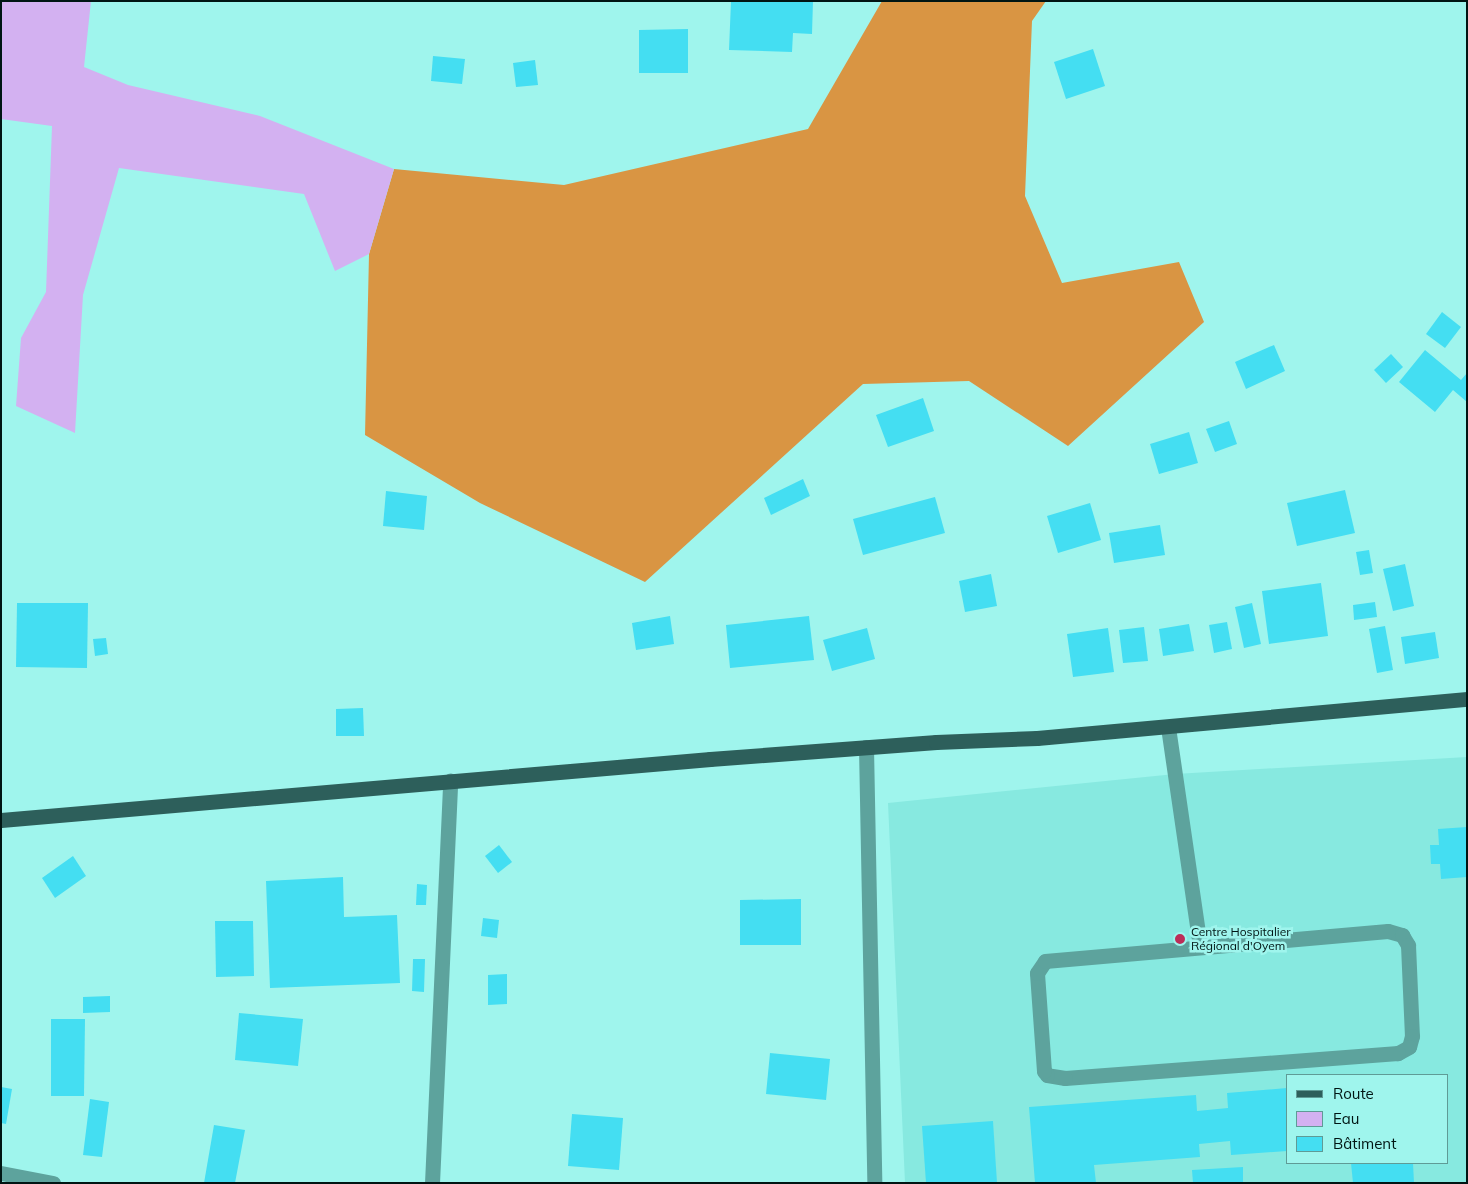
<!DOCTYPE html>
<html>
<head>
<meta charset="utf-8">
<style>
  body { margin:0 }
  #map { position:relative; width:1468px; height:1184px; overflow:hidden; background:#9ff5ed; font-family:Mulish,sans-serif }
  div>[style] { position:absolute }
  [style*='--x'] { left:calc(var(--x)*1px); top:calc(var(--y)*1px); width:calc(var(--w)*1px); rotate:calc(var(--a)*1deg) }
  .built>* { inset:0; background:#87e9e0 }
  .forest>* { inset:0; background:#d99543 }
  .water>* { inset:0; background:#d3b1f1 }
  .building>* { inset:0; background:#44def2 }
  .minor>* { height:15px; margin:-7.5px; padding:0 7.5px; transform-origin:7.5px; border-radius:7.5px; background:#5da39d }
  .major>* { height:15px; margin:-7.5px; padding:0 7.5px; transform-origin:7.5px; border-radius:7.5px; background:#2d5f5b }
  .dots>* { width:14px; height:14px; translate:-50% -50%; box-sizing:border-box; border:2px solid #9ff5ed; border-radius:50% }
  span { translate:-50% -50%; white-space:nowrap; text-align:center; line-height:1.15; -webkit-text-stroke:5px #9ff5ed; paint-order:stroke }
  .poi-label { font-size:12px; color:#001513 }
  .left { translate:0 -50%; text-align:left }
  .frame { position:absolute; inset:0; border:2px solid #001513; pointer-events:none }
  .legend { position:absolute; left:1286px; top:1074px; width:162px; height:90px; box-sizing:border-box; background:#9ff5ed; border:1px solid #5f9b96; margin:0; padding:6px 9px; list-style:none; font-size:15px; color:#001513 }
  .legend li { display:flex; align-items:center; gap:10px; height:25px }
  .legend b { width:25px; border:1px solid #5f9b96 }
</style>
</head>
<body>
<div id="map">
  <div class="built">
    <i style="clip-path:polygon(evenodd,1467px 757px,1467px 1183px,905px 1183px,888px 803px,1175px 774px,1467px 757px,1287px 1075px,1447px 1075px,1447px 1163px,1287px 1163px,1287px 1075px)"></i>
  </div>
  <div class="forest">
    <i style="clip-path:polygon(882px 1px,1046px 1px,1032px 21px,1025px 196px,1062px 283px,1179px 262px,1204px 322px,1068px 446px,969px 381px,863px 384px,645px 582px,480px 503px,365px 435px,369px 254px,394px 169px,564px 185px,808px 129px)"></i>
  </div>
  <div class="water">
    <i style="clip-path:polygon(1px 1px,91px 1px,84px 67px,128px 85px,260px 116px,394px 169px,369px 254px,335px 271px,304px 194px,119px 168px,83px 295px,75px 433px,16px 406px,21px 338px,46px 292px,52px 126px,1px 119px)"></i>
  </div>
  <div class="building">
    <i style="clip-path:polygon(731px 1px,813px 1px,812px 34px,793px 33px,792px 52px,729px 50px)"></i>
    <i style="clip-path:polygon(688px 29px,688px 73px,639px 73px,639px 30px)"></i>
    <i style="clip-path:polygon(1093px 49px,1105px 86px,1066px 99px,1054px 62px)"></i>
    <i style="clip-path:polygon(433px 56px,465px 59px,462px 84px,431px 81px)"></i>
    <i style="clip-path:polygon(535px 60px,538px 85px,516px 87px,513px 63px)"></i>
    <i style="clip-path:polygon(1442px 312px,1461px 327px,1445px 348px,1426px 334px)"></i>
    <i style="clip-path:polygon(1274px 345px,1285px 371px,1246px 389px,1235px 362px)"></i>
    <i style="clip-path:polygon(1425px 350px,1461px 380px,1467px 373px,1467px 402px,1453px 390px,1435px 412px,1399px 382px)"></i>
    <i style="clip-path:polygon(1391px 354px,1403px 367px,1386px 383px,1374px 370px)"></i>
    <i style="clip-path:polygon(923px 398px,934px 431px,888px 447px,876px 415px)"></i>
    <i style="clip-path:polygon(1229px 421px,1237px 444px,1215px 452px,1206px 429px)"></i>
    <i style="clip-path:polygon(1189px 432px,1198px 463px,1159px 474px,1150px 444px)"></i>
    <i style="clip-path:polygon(803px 479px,810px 496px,771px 515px,764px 498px)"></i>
    <i style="clip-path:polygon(1345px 490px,1355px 533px,1297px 546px,1287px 503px)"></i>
    <i style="clip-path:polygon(386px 491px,427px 496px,424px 530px,383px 526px)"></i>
    <i style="clip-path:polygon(935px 497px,945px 533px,863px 555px,853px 519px)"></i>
    <i style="clip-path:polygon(1090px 503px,1101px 540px,1058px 553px,1047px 516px)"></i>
    <i style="clip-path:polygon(1160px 525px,1165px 555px,1114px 563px,1109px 533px)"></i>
    <i style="clip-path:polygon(1369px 550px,1373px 573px,1360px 575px,1356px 552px)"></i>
    <i style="clip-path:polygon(1405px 564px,1414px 606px,1393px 611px,1383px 569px)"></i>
    <i style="clip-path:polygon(991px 574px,997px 606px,965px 612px,959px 581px)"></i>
    <i style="clip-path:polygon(1321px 583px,1328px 636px,1269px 644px,1262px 591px)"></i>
    <i style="clip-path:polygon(1375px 602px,1377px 617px,1354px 620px,1353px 605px)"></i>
    <i style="clip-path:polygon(17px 603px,88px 603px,87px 668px,16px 667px)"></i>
    <i style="clip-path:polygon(1252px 603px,1261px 644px,1244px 648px,1235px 607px)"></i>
    <i style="clip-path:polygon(670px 616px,674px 644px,636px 650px,632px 623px)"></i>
    <i style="clip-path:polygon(809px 616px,814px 660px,730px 668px,726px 625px)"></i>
    <i style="clip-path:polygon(1227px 622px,1232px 649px,1214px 653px,1209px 625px)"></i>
    <i style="clip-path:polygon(1189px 624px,1194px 651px,1163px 656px,1159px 629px)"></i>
    <i style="clip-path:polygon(1385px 626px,1393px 670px,1377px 673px,1369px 629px)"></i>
    <i style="clip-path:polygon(1144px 627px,1148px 661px,1123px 663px,1119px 630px)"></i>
    <i style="clip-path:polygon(867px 628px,875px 659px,832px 671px,823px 640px)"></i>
    <i style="clip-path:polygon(1108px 628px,1114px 672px,1073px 677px,1067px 634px)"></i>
    <i style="clip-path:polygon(1435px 632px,1439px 658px,1405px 664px,1401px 637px)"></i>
    <i style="clip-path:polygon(106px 638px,108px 654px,95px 656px,93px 639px)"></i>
    <i style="clip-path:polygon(363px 708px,364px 736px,336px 736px,336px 709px)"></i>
    <i style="clip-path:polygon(1467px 827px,1467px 877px,1441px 879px,1440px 864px,1431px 864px,1430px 845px,1439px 845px,1438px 829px)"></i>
    <i style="clip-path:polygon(499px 845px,512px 862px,498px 873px,485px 856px)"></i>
    <i style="clip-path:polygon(73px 856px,86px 876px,55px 898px,42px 878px)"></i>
    <i style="clip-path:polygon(343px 877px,344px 917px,397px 915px,400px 983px,270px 988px,266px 881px)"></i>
    <i style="clip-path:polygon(417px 884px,427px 885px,426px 905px,416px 905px)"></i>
    <i style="clip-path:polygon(801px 899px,801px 945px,740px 945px,740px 900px)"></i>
    <i style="clip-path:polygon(483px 918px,499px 920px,497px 938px,481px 936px)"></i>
    <i style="clip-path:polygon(215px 921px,253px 921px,254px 976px,216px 977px)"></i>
    <i style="clip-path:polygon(413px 959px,425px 959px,424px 992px,412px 991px)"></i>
    <i style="clip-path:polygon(507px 974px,507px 1004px,488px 1005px,488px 975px)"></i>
    <i style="clip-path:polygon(110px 996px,110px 1012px,83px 1013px,83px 997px)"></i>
    <i style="clip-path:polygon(239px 1013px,303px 1019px,298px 1066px,235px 1060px)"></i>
    <i style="clip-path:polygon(51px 1019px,85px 1019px,84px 1096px,51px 1096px)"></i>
    <i style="clip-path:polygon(770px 1053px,830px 1059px,826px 1100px,766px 1094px)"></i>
    <i style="clip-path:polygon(1px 1087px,12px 1089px,6px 1124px,1px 1123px)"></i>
    <i style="clip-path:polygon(1287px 1088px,1287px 1151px,1231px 1155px,1230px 1141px,1199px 1144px,1200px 1157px,1094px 1165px,1096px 1183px,1035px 1183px,1029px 1107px,1196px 1095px,1197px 1111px,1228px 1108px,1227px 1093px)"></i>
    <i style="clip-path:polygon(90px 1099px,109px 1102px,102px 1157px,83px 1155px)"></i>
    <i style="clip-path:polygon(572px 1114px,623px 1118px,619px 1170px,568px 1166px)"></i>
    <i style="clip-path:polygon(993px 1121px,997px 1183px,926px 1183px,922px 1126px)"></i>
    <i style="clip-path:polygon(214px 1125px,245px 1130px,235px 1183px,204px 1183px)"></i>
    <i style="clip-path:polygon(1351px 1163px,1413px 1163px,1414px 1183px,1353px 1183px)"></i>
    <i style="clip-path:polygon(1243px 1167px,1243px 1183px,1193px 1183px,1192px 1170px)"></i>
  </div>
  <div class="minor">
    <i style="--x:1168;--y:727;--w:222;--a:81.7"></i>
    <i style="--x:866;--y:747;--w:436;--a:88.9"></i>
    <i style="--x:1388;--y:931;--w:15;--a:16"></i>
    <i style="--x:1402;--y:935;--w:12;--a:59"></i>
    <i style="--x:1408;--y:945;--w:91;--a:87.5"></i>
    <i style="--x:1412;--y:1036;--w:11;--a:105"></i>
    <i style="--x:1409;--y:1047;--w:13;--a:151"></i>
    <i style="--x:1398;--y:1053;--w:334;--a:175.7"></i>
    <i style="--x:1065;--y:1078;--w:18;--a:-171"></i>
    <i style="--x:1047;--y:1075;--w:5;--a:-127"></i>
    <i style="--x:1044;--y:1071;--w:98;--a:-94.1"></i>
    <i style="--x:1037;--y:973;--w:14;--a:-56"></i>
    <i style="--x:1045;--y:961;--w:344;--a:-5"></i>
    <i style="--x:1;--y:1173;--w:53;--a:10.9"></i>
    <i style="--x:432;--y:1183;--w:403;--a:-87.4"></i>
  </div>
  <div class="major">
    <i style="--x:1;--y:820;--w:712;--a:-4.92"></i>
    <i style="--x:710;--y:759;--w:227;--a:-4.3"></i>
    <i style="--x:936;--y:742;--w:101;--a:-2.3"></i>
    <i style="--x:1037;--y:738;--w:432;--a:-5.2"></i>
  </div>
  <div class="dots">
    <i style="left:1180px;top:939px;background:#bc2d58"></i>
  </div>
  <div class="poi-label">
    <span class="left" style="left:1191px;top:939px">Centre Hospitalier<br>Régional d'Oyem</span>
  </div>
  <div class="frame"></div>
  <ul class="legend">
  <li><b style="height:6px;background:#2d5f5b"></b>Route</li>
  <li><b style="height:14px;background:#d3b1f1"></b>Eau</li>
  <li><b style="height:14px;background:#44def2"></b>Bâtiment</li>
  </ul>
</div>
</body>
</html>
